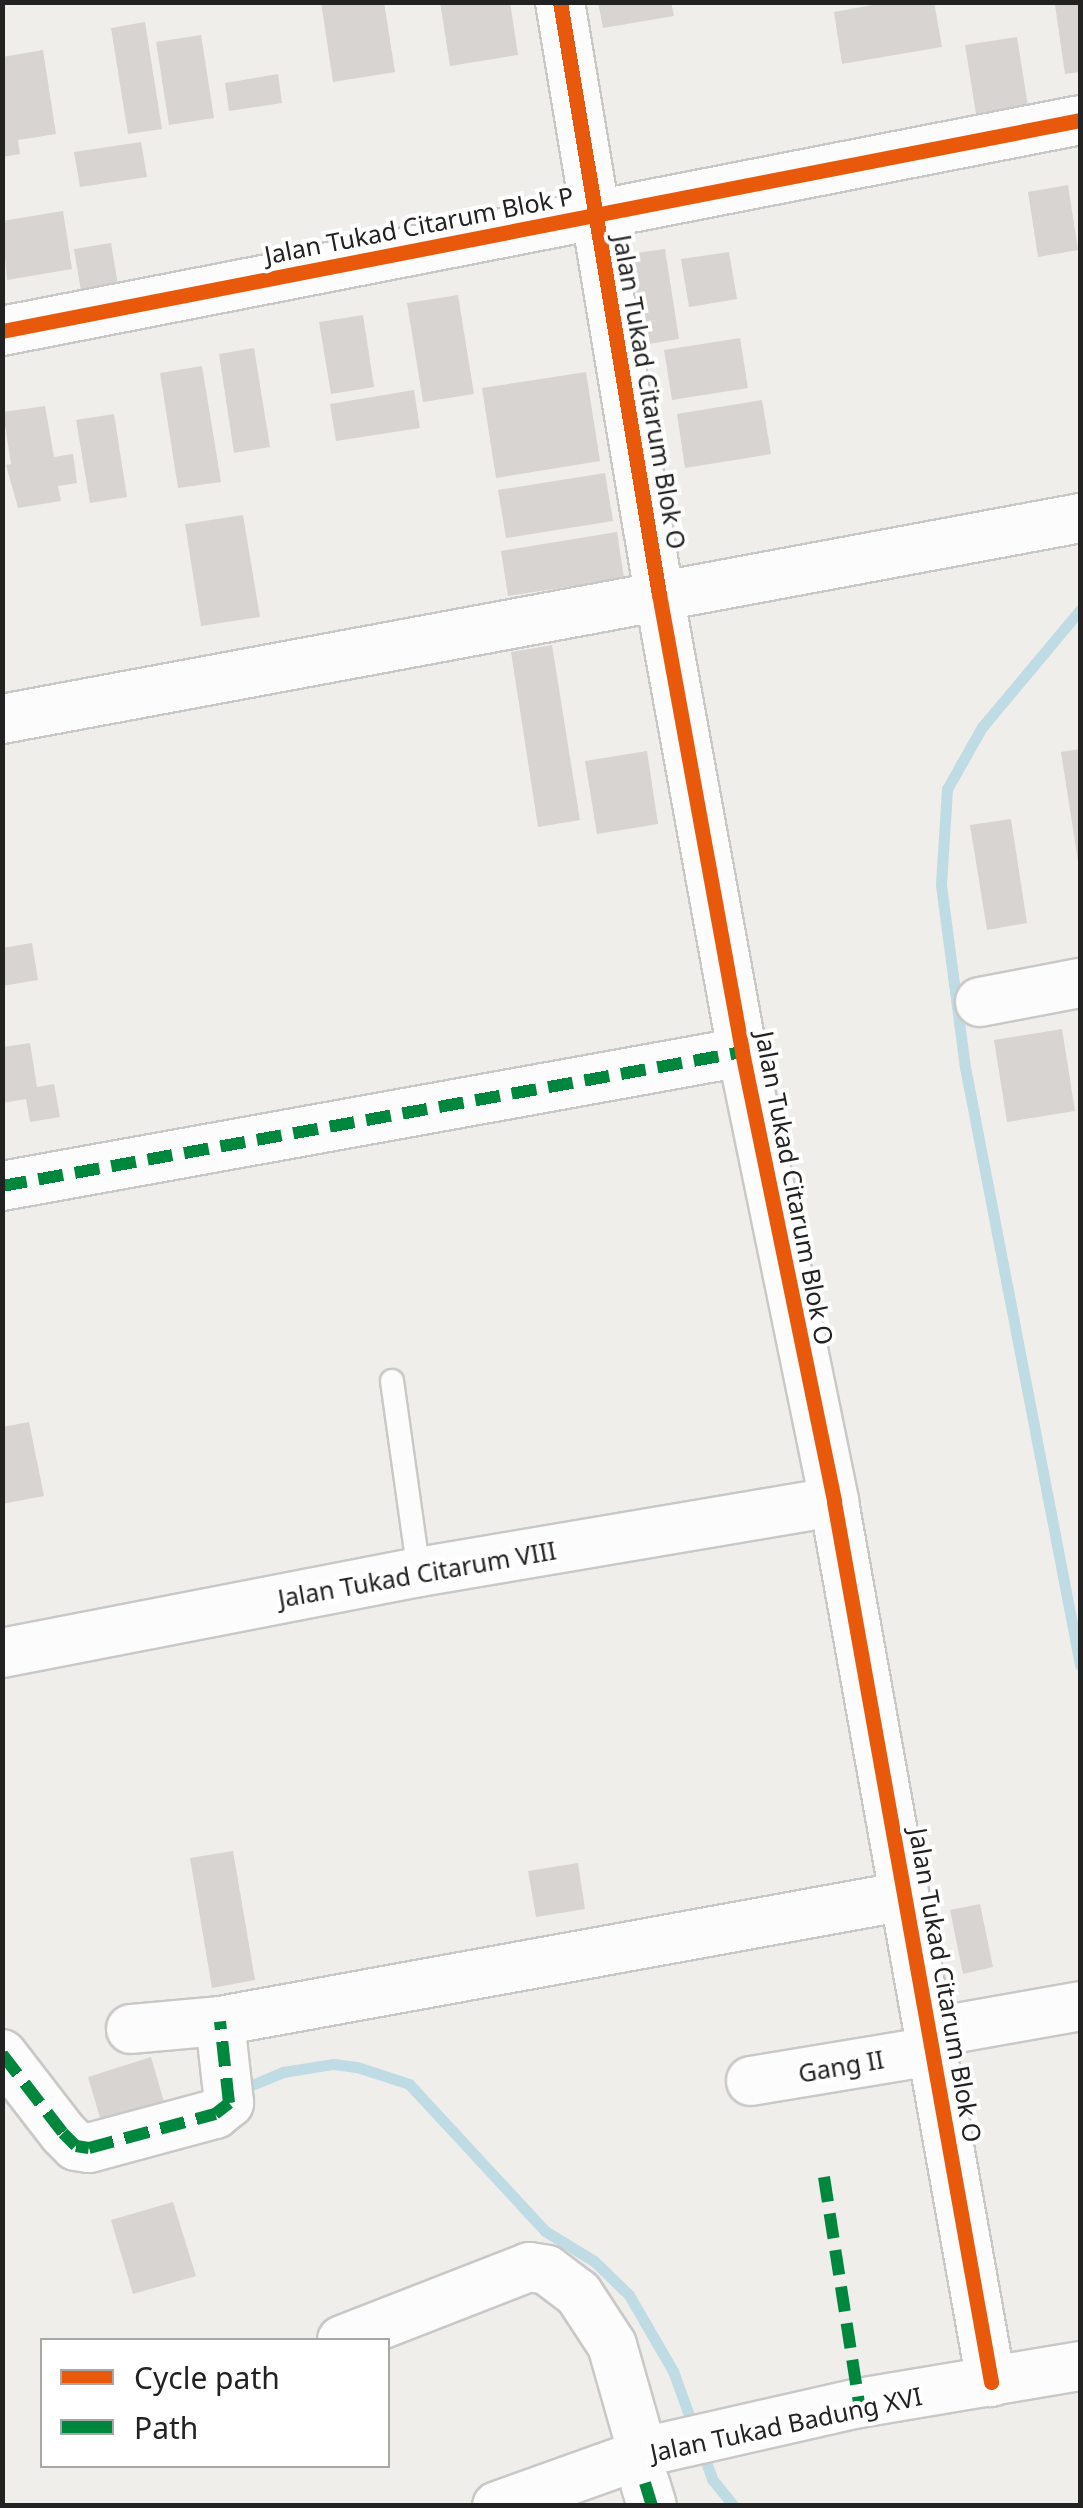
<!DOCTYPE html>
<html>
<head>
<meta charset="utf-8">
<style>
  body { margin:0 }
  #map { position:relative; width:1083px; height:2508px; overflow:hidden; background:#f0eeeb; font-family:"Noto Sans",sans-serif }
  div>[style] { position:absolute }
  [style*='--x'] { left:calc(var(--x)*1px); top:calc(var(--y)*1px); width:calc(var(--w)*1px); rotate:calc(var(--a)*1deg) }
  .stream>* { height:11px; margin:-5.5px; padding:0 5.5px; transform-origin:5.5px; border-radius:5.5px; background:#bfdbe3 }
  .building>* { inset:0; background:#d7d4d2 }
  .roads { filter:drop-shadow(2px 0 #c9c8c7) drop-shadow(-2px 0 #c9c8c7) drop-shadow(0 2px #c9c8c7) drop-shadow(0 -2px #c9c8c7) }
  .service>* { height:22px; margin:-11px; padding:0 11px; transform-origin:11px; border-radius:11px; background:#fdfcfc }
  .minor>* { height:48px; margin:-24px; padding:0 24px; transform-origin:24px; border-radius:24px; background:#fdfcfc }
  .quiet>* { height:12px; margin-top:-6px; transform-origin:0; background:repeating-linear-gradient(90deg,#00873e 0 25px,transparent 0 37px) }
  .cycleway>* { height:15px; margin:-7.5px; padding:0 7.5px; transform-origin:7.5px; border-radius:7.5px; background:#e8590c }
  span { translate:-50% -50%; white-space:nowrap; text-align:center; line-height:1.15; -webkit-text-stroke:8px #fff; paint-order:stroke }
  .street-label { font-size:25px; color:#222 }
  .frame { position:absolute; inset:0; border:5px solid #222; pointer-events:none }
  .legend { position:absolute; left:40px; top:2338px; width:350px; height:130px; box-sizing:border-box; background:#fff; border:2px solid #a7a7a7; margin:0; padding:12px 18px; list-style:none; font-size:30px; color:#222 }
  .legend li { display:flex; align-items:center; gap:20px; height:50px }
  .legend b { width:50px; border:2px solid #a7a7a7 }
</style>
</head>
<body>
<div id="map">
  <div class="stream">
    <i style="--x:1080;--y:610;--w:153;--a:129.9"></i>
    <i style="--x:982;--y:727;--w:71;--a:119.4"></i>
    <i style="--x:947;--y:789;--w:96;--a:93.6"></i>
    <i style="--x:941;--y:885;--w:184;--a:82.5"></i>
    <i style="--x:965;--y:1067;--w:609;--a:79.11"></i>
    <i style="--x:240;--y:2090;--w:47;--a:-22.7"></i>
    <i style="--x:283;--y:2072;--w:51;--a:-9.1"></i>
    <i style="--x:333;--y:2064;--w:24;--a:7"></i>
    <i style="--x:357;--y:2067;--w:55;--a:18.1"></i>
    <i style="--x:409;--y:2084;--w:200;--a:47.2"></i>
    <i style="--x:545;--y:2231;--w:57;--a:31.5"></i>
    <i style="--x:594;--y:2261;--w:49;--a:44.2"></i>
    <i style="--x:629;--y:2295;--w:88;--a:59.9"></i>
    <i style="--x:673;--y:2371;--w:62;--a:70.1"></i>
    <i style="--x:702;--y:2451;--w:30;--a:70"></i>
    <i style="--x:712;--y:2479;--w:35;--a:51"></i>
  </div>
  <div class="building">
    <i style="clip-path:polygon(321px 2px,384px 2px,395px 72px,333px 82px)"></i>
    <i style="clip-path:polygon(440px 2px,510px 2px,518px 55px,450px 66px)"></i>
    <i style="clip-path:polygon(598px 2px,671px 2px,674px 16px,603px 28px)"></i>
    <i style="clip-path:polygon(889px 2px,934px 2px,942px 47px,842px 64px,834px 12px)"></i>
    <i style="clip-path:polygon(1080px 2px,1080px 72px,1065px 74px,1055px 5px)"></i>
    <i style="clip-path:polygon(145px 22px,162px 129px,128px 134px,111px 28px)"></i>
    <i style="clip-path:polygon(201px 35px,214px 118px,169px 125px,156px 42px)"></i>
    <i style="clip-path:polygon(1017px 37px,1028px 106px,976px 114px,965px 45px)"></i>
    <i style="clip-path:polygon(43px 50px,56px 134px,18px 140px,20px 154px,2px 157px,2px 57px)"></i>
    <i style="clip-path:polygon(278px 74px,282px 103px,229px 111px,225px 83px)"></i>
    <i style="clip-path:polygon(141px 142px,147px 177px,80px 187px,74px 152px)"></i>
    <i style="clip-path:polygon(1068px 185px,1078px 250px,1038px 257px,1028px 192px)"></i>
    <i style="clip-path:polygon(63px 211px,72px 269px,7px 280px,2px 221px)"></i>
    <i style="clip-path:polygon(111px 243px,119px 291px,82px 297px,74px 249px)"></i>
    <i style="clip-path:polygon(665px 249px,679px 339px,643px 345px,629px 254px)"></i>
    <i style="clip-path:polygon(729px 252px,737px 299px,689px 307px,681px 259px)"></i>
    <i style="clip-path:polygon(458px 295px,474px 394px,423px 402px,407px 303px)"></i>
    <i style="clip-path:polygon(363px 315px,374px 387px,331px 394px,319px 322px)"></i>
    <i style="clip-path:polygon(740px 338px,748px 388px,672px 400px,664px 350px)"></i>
    <i style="clip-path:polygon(254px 348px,270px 447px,234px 453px,219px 354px)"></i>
    <i style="clip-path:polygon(202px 366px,221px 482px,178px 488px,160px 373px)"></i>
    <i style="clip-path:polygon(586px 372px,600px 461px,496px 478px,482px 388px)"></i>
    <i style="clip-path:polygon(414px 390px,420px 428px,336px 441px,330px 404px)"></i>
    <i style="clip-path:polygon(762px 400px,771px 454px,685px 468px,677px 414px)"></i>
    <i style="clip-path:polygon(45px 406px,54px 457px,73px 454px,77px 483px,58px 486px,61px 501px,18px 508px,6px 465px,11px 464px,3px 412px)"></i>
    <i style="clip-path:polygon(114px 414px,127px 497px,90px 503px,76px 420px)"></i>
    <i style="clip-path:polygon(605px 473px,613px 521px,506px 538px,498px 490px)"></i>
    <i style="clip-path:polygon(243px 515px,260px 617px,201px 626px,185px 524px)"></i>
    <i style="clip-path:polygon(617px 532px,624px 578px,508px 596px,501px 551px)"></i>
    <i style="clip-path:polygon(552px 645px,580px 820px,538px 827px,511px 652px)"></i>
    <i style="clip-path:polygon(1080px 749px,1080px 861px,1078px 861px,1061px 752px)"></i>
    <i style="clip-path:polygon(647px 751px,658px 824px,597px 834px,585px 761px)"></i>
    <i style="clip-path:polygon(1011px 819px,1027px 923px,987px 930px,970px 825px)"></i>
    <i style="clip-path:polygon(32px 943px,38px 980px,2px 986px,2px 948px)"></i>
    <i style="clip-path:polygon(1062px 1029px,1075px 1111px,1007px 1122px,994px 1040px)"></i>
    <i style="clip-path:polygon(30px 1043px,37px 1087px,54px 1084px,60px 1117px,30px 1122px,26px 1099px,2px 1103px,2px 1047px)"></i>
    <i style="clip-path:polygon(29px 1422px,44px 1496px,2px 1504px,2px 1427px)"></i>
    <i style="clip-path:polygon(233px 1851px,255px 1980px,212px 1988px,190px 1858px)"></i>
    <i style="clip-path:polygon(578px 1863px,585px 1909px,536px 1917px,528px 1871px)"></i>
    <i style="clip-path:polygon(980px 1904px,993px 1967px,963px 1974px,950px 1910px)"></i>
    <i style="clip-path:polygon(151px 2057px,164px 2102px,101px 2121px,88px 2077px)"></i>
    <i style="clip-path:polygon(173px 2202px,196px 2276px,133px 2294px,111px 2220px)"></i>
  </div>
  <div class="roads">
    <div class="service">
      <i style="--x:392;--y:1381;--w:193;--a:82"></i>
    </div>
    <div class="minor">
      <i style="--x:560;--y:2;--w:600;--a:80.51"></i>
      <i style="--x:659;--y:594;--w:465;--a:79.7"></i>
      <i style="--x:742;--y:1052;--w:459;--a:78.4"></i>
      <i style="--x:834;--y:1502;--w:894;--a:79.88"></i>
      <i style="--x:2;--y:331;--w:1098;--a:-11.07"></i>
      <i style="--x:2;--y:719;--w:1097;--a:-10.56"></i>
      <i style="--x:980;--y:1002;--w:102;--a:-10.8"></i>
      <i style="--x:2;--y:1186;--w:752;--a:-10.26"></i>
      <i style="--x:2;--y:1653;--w:425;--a:-11"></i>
      <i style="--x:419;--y:1572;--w:421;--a:-9.6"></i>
      <i style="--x:131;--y:2029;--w:89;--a:-5.1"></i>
      <i style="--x:220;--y:2021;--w:696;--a:-10.34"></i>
      <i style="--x:929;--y:2033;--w:153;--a:-10.1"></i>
      <i style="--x:2;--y:2054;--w:100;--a:52.3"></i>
      <i style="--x:63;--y:2133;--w:18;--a:45"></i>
      <i style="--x:76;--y:2146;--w:13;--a:9"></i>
      <i style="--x:89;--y:2148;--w:131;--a:-15.1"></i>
      <i style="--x:215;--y:2114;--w:18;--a:-38"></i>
      <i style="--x:229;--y:2103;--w:82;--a:-96.3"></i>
      <i style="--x:751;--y:2081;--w:183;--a:-9.4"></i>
      <i style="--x:342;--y:2340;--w:201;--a:-21.3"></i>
      <i style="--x:529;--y:2267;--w:18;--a:9"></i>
      <i style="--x:547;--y:2270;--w:39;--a:37"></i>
      <i style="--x:578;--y:2293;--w:62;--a:56.8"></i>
      <i style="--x:612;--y:2345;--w:113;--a:74.1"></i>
      <i style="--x:645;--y:2483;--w:24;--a:73"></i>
      <i style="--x:497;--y:2506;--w:169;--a:-19.7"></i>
      <i style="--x:656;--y:2449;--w:208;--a:-12.8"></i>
      <i style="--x:859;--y:2403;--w:224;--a:-9.5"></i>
    </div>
  </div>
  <div class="quiet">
    <i style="--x:2;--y:1186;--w:752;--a:-10.26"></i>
    <i style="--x:2;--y:2054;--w:100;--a:52.3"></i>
    <i style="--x:63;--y:2133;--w:18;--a:45"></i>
    <i style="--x:76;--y:2146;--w:13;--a:9"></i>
    <i style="--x:89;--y:2148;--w:131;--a:-15.1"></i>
    <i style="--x:215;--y:2114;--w:18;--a:-38"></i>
    <i style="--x:229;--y:2103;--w:82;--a:-96.3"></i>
    <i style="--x:824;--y:2177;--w:229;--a:81.2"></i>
    <i style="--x:645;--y:2483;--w:24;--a:73"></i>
  </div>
  <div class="cycleway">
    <i style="--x:560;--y:2;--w:600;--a:80.51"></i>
    <i style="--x:659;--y:594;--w:465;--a:79.7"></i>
    <i style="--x:742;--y:1052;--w:459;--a:78.4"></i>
    <i style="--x:834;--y:1502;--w:894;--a:79.88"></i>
    <i style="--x:2;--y:331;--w:1098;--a:-11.07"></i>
  </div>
  <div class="street-label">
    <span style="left:419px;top:225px;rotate:-11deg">Jalan Tukad Citarum Blok P</span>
    <span style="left:650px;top:392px;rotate:80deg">Jalan Tukad Citarum Blok O</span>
    <span style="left:795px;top:1188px;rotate:79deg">Jalan Tukad Citarum Blok O</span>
    <span style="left:417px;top:1574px;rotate:-10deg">Jalan Tukad Citarum VIII</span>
    <span style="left:946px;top:1985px;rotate:80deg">Jalan Tukad Citarum Blok O</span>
    <span style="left:841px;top:2066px;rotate:-10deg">Gang II</span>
    <span style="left:786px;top:2424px;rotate:-12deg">Jalan Tukad Badung XVI</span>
  </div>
  <div class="frame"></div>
  <ul class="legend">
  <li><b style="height:12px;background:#e8590c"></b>Cycle path</li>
  <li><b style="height:12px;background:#00873e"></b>Path</li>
  </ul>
</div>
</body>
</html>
